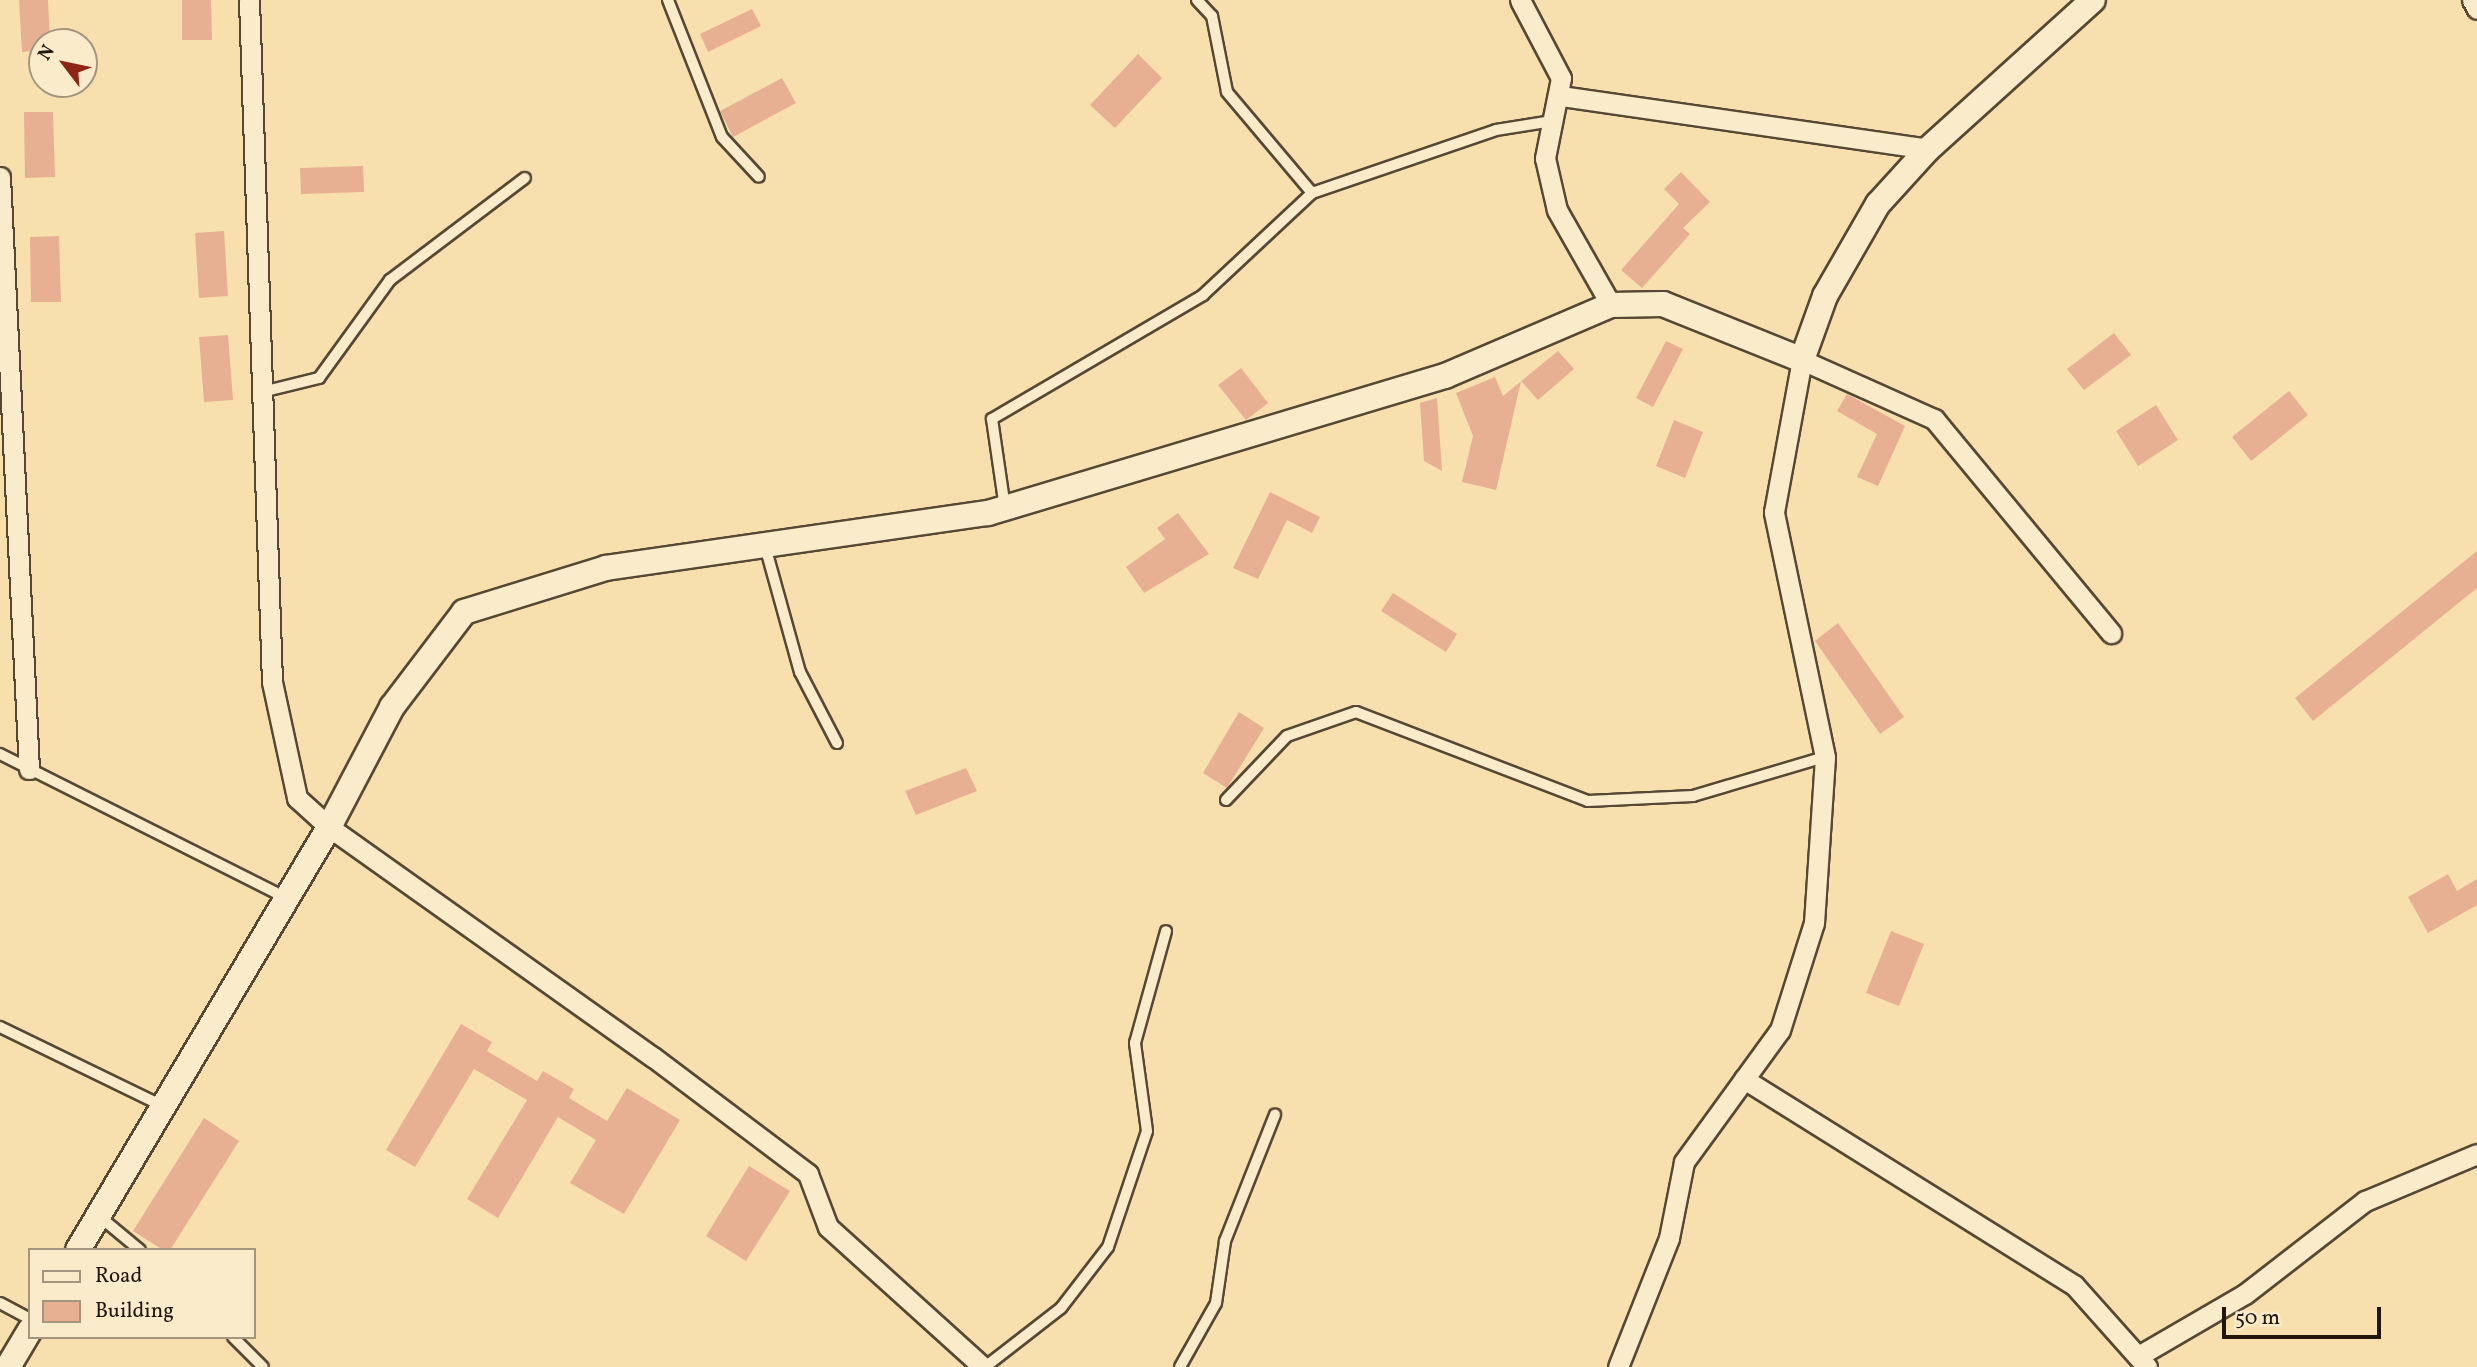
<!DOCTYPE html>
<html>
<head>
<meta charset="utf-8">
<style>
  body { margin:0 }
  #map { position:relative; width:2477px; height:1367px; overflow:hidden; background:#f7e0ae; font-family:Vollkorn,serif }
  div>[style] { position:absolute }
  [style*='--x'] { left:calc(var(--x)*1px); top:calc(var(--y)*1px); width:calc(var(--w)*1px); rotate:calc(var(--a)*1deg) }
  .building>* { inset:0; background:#e8b093 }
  .roads { filter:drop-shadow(2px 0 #564834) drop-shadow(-2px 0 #564834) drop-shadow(0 2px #564834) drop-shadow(0 -2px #564834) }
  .service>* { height:10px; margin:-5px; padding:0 5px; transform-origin:5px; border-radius:5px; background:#faebca }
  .minor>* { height:19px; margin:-9.5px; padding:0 9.5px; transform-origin:9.5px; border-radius:9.5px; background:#faebca }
  .tertiary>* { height:24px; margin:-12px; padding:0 12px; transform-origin:12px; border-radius:12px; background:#faebca }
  span { translate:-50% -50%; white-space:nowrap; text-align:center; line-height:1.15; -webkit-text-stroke:5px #faebca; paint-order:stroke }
  .legend { position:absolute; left:28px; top:1248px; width:228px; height:91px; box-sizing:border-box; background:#faebca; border:2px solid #a3967e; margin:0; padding:9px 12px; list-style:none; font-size:21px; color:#20160b }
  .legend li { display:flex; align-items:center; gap:14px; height:35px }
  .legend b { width:35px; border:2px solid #a3967e }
  .north { position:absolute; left:28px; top:28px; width:70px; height:70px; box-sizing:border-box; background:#faebca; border:2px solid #a3967e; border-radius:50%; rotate:302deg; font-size:19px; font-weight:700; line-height:28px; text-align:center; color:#20160b }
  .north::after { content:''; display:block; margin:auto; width:24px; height:32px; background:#8f2418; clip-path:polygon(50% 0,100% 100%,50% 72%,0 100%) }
  .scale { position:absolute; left:2222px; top:1307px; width:159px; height:32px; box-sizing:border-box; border:4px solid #20160b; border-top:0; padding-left:9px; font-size:21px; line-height:24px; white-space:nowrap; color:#20160b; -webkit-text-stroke:5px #faebca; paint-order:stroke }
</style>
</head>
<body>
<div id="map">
  <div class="building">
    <i style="clip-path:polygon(19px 0,48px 0,50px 42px,42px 42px,42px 50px,22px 52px)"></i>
    <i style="clip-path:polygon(182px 0,211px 0,212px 40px,182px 40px)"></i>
    <i style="clip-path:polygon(752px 9px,761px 26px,708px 52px,700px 34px)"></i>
    <i style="clip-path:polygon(1138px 54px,1162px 78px,1115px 128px,1090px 105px)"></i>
    <i style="clip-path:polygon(782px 78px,796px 103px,733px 137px,720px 111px)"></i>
    <i style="clip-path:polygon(24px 112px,53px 112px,55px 177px,25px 178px)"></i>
    <i style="clip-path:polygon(363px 166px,364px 192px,301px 194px,300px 168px)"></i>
    <i style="clip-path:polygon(1681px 172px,1710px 202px,1683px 228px,1690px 234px,1642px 288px,1621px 270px,1679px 204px,1664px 189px)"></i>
    <i style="clip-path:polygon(224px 231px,228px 296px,199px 298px,195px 233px)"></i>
    <i style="clip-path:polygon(59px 236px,61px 302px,31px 302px,30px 237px)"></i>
    <i style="clip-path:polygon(2114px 333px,2131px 355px,2084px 390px,2067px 369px)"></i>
    <i style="clip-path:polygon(228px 335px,233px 400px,204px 402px,199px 337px)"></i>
    <i style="clip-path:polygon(1666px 341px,1683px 349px,1653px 407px,1636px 398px)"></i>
    <i style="clip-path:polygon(1558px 351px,1574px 369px,1538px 400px,1521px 381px,1496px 490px,1462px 482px,1473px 436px,1456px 393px,1495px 377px,1503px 396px)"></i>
    <i style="clip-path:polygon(1241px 368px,1268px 403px,1246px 420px,1218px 385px)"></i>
    <i style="clip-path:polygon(2289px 391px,2308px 415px,2251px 461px,2232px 437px)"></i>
    <i style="clip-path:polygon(1847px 394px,1905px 426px,1878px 486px,1857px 477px,1877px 434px,1837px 411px)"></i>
    <i style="clip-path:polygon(1437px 398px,1442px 471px,1424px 461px,1420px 403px)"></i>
    <i style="clip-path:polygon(2156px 405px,2178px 440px,2138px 466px,2116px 431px)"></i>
    <i style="clip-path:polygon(1674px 420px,1703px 432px,1685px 478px,1656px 466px)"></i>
    <i style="clip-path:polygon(1270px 492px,1320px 517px,1312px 533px,1287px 520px,1258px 579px,1233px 568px)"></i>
    <i style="clip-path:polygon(1178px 513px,1209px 554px,1144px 593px,1126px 567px,1165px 539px,1157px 528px)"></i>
    <i style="clip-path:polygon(2477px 551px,2477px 588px,2313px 721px,2295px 698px)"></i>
    <i style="clip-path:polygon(1393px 593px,1457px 634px,1446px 652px,1381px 611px)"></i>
    <i style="clip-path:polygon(1838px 623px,1904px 717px,1880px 734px,1815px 641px)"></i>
    <i style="clip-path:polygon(1239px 712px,1264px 728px,1227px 788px,1203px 773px)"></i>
    <i style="clip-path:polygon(966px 768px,977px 791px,916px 815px,905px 791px)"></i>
    <i style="clip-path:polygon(2448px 874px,2457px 891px,2477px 879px,2477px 905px,2428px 933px,2408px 897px)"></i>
    <i style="clip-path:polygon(1891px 931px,1924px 944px,1899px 1006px,1866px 993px)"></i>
    <i style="clip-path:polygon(461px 1024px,492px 1042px,487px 1051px,537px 1081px,543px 1071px,574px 1089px,569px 1098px,607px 1121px,627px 1088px,680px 1120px,624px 1214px,570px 1183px,596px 1140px,558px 1117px,498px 1218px,467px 1199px,527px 1100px,474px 1069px,415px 1167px,386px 1150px)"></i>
    <i style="clip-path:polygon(204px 1118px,239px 1141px,170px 1250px,163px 1250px,133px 1231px)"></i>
    <i style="clip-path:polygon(749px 1166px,790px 1191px,746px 1261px,706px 1236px)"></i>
  </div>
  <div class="roads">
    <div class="service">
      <i style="--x:668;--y:0;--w:147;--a:68.5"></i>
      <i style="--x:722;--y:137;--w:54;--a:47.2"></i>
      <i style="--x:1197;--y:0;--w:22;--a:47"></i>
      <i style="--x:1212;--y:16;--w:77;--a:78.8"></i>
      <i style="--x:1227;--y:92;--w:132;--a:49.9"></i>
      <i style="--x:262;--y:392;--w:59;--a:-13.8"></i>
      <i style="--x:319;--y:378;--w:121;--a:-54.1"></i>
      <i style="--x:390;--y:280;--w:169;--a:-37.1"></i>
      <i style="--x:1005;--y:508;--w:90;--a:-98.3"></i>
      <i style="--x:992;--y:419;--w:245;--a:-30.4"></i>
      <i style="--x:1203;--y:295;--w:149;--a:-43.1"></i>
      <i style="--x:1312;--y:193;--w:194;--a:-18.9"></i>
      <i style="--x:1496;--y:130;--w:57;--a:-9.1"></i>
      <i style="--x:765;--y:546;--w:131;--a:74.5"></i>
      <i style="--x:800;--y:672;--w:80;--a:62.5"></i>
      <i style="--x:0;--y:754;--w:320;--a:26.7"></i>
      <i style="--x:1226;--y:800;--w:88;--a:-46.4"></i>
      <i style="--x:1287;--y:736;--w:73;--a:-19.2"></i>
      <i style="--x:1356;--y:712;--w:248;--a:21"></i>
      <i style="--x:1588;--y:801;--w:105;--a:-2.7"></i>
      <i style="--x:1693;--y:796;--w:138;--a:-16.5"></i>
      <i style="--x:0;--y:1027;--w:181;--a:25.9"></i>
      <i style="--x:99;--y:1216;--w:53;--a:39.7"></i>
      <i style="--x:0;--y:1303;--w:34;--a:28"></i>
      <i style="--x:233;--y:1337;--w:42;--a:45"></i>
      <i style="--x:985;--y:1367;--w:96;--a:-37.8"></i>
      <i style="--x:1061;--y:1308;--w:77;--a:-52.4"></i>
      <i style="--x:1108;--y:1247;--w:122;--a:-71.4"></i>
      <i style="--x:1147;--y:1131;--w:89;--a:-97.8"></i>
      <i style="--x:1135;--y:1043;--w:116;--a:-74.5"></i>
      <i style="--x:1180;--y:1367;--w:73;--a:-60.6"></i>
      <i style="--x:1216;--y:1303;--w:63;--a:-81.7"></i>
      <i style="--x:1225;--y:1241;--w:136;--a:-68.4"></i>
    </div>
    <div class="minor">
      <i style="--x:249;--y:0;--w:682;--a:88.07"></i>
      <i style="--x:272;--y:682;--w:119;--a:77.8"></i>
      <i style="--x:297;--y:798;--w:43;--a:42.2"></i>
      <i style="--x:329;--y:827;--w:397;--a:35.4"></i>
      <i style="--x:653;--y:1057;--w:194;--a:37"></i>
      <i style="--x:808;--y:1174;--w:57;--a:69.3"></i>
      <i style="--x:828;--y:1227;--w:209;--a:42.1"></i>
      <i style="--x:1520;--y:0;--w:88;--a:62.3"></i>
      <i style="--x:1561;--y:78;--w:82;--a:101.3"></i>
      <i style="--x:1545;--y:158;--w:53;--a:77"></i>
      <i style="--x:1557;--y:210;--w:109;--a:60.4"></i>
      <i style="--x:2472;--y:0;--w:10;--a:61"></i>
      <i style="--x:1561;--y:96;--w:371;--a:8.2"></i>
      <i style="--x:0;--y:177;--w:593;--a:87.2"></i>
      <i style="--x:1744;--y:1079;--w:389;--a:32"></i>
      <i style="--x:2074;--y:1285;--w:110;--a:48.3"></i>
      <i style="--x:2140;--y:1355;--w:121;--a:-30.2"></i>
      <i style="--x:2245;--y:1294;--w:152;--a:-37.8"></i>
      <i style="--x:2365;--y:1201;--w:121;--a:-22.8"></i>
      <i style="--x:1618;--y:1367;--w:139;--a:-68.4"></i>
      <i style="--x:1669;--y:1238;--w:77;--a:-78.8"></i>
      <i style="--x:1684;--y:1162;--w:163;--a:-54"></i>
      <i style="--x:1780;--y:1030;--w:112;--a:-72.4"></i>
      <i style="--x:1814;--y:923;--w:166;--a:-86.2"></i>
      <i style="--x:1825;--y:757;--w:250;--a:-101.8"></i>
      <i style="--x:1774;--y:512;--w:155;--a:-79.6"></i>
      <i style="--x:1802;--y:360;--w:145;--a:24.1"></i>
      <i style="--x:1934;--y:419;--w:278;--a:50.4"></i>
    </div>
    <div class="tertiary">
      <i style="--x:78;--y:1250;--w:492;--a:-59.3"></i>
      <i style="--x:329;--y:827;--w:136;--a:-62.3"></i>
      <i style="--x:392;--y:707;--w:119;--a:-52.8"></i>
      <i style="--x:464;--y:612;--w:149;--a:-17.2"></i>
      <i style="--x:606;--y:568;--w:386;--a:-8.2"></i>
      <i style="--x:988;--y:513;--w:477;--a:-16.7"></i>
      <i style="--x:1445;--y:376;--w:181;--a:-23.2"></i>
      <i style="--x:1611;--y:305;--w:52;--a:-1.1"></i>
      <i style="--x:1663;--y:304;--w:150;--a:21.9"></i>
      <i style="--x:1802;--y:360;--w:68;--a:-70.2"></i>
      <i style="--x:1825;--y:296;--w:106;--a:-60.1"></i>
      <i style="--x:1878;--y:204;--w:74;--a:-47.7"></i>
      <i style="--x:1928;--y:149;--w:222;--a:-42.1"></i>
      <i style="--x:8;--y:1367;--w:43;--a:-59.3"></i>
    </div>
  </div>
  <ul class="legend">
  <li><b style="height:9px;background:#faebca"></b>Road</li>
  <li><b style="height:19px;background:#e8b093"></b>Building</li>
  </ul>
  <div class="north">N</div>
  <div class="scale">50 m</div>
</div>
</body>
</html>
